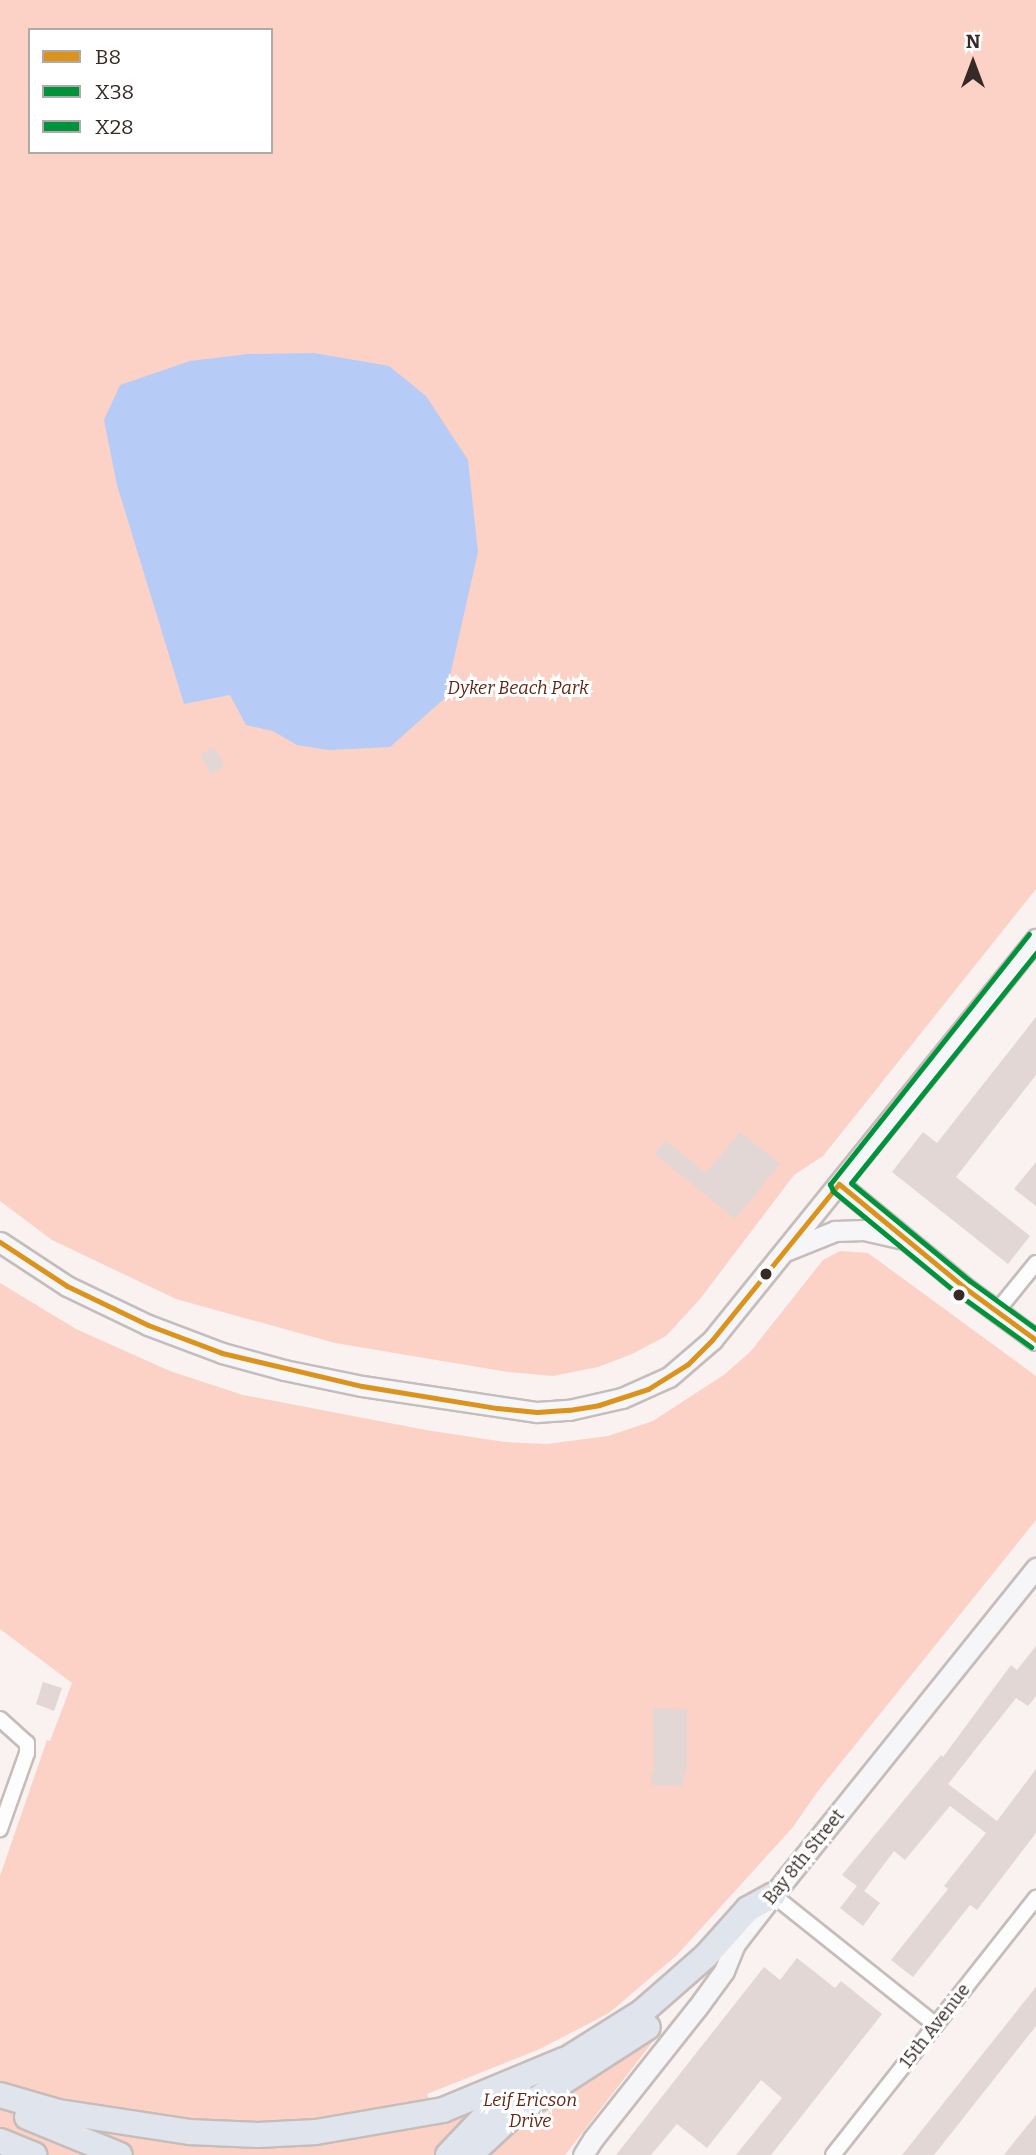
<!DOCTYPE html>
<html>
<head>
<meta charset="utf-8">
<style>
  body { margin:0 }
  #map { position:relative; width:1036px; height:2155px; overflow:hidden; background:#f9f2f0; font-family:Bitter,serif }
  div>[style] { position:absolute }
  [style*='--x'] { left:calc(var(--x)*1px); top:calc(var(--y)*1px); width:calc(var(--w)*1px); rotate:calc(var(--a)*1deg) }
  .green>* { inset:0; background:#fcd2c6 }
  .water>* { inset:0; background:#b6cbf6 }
  .building>* { inset:0; background:#e2d7d4 }
  .roads { filter:drop-shadow(2px 0 #c6bdbb) drop-shadow(-2px 0 #c6bdbb) drop-shadow(0 2px #c6bdbb) drop-shadow(0 -2px #c6bdbb) }
  .minor>* { height:14px; margin:-7px; padding:0 7px; transform-origin:7px; border-radius:7px; background:#fefdfd }
  .secondary>* { height:19px; margin:-9.5px; padding:0 9.5px; transform-origin:9.5px; border-radius:9.5px; background:#f6f5f8 }
  .motorway>* { height:24px; margin:-12px; padding:0 12px; transform-origin:12px; border-radius:12px; background:#e0e4ed }
  .bus-1>* { height:5px; margin:-2.5px; padding:0 2.5px; transform-origin:2.5px; border-radius:2.5px; background:#dc931c }
  .bus-2>* { height:5px; margin:-2.5px; padding:0 2.5px; transform-origin:2.5px; border-radius:2.5px; background:#00933c }
  .bus-3>* { height:5px; margin:-2.5px; padding:0 2.5px; transform-origin:2.5px; border-radius:2.5px; background:#00933c }
  .dots>* { width:19px; height:19px; translate:-50% -50%; box-sizing:border-box; border:4px solid #fff; border-radius:50% }
  span { translate:-50% -50%; white-space:nowrap; text-align:center; line-height:1.15; -webkit-text-stroke:6px #fff; paint-order:stroke }
  .park-label { font-size:18px; color:#612715; font-style:italic }
  .street-label { font-size:18px; color:#352a26 }
  .legend { position:absolute; left:28px; top:28px; width:245px; height:126px; box-sizing:border-box; background:#fff; border:2px solid #aeaaa8; margin:0; padding:9px 12px; list-style:none; font-size:21px; color:#352a26 }
  .legend li { display:flex; align-items:center; gap:14px; height:35px }
  .legend b { width:35px; border:2px solid #aeaaa8 }
  .north { position:absolute; left:938px; top:28px; width:70px; height:70px; -webkit-text-stroke:5px #fff; paint-order:stroke; rotate:0deg; font-size:19px; font-weight:700; line-height:28px; text-align:center; color:#352a26 }
  .north::after { content:''; display:block; margin:auto; width:24px; height:32px; background:#352a26; clip-path:polygon(50% 0,100% 100%,50% 72%,0 100%) }
</style>
</head>
<body>
<div id="map">
  <div class="green">
    <i style="clip-path:polygon(evenodd,0 0,1036px 0,1036px 889px,823px 1156px,794px 1175px,700px 1299px,666px 1336px,632px 1354px,598px 1367px,553px 1376px,508px 1372px,335px 1343px,176px 1299px,52px 1240px,0 1201px,0 0,30px 30px,271px 30px,271px 152px,30px 152px,30px 30px)"></i>
    <i style="clip-path:polygon(840px 1251px,868px 1253px,1036px 1376px,1036px 1520px,818px 1791px,793px 1827px,677px 1955px,609px 2013px,540px 2049px,427px 2094px,431px 2103px,660px 2027px,658px 2035px,565px 2155px,0 2155px,0 1876px,47px 1740px,50px 1741px,72px 1683px,0 1629px,0 1283px,76px 1329px,170px 1371px,243px 1395px,426px 1430px,505px 1442px,547px 1444px,608px 1436px,653px 1421px,725px 1374px,751px 1351px,823px 1260px)"></i>
  </div>
  <div class="water">
    <i style="clip-path:polygon(314px 353px,389px 366px,426px 396px,468px 460px,478px 552px,445px 698px,390px 747px,328px 750px,297px 745px,273px 731px,246px 725px,230px 695px,184px 704px,117px 485px,104px 420px,120px 385px,190px 361px,248px 354px)"></i>
  </div>
  <div class="building">
    <i style="clip-path:polygon(214px 747px,225px 766px,211px 774px,200px 754px)"></i>
    <i style="clip-path:polygon(1036px 1017px,1036px 1075px,956px 1177px,1030px 1236px,1008px 1264px,892px 1172px,923px 1132px,937px 1143px)"></i>
    <i style="clip-path:polygon(740px 1132px,780px 1164px,735px 1219px,655px 1154px,665px 1140px,706px 1173px)"></i>
    <i style="clip-path:polygon(1036px 1162px,1036px 1206px,1014px 1189px)"></i>
    <i style="clip-path:polygon(1036px 1646px,1036px 1696px,1028px 1706px,1016px 1698px,948px 1784px,997px 1821px,1036px 1769px,1036px 1833px,977px 1910px,970px 1905px,913px 1977px,891px 1960px,948px 1889px,944px 1886px,986px 1833px,950px 1806px,905px 1860px,894px 1851px,864px 1891px,880px 1903px,863px 1926px,840px 1908px,857px 1886px,842px 1875px,941px 1755px,943px 1757px,1011px 1665px,1017px 1670px)"></i>
    <i style="clip-path:polygon(43px 1682px,62px 1688px,54px 1711px,36px 1704px)"></i>
    <i style="clip-path:polygon(653px 1708px,687px 1709px,687px 1774px,684px 1773px,683px 1786px,651px 1785px,652px 1772px,654px 1772px)"></i>
    <i style="clip-path:polygon(797px 1958px,835px 1988px,841px 1981px,882px 2014px,771px 2155px,736px 2155px,782px 2098px,761px 2080px,707px 2148px,677px 2124px,651px 2155px,616px 2155px,764px 1967px,780px 1980px)"></i>
    <i style="clip-path:polygon(1036px 1987px,1036px 2026px,934px 2155px,902px 2155px)"></i>
    <i style="clip-path:polygon(1036px 2115px,1036px 2155px,1004px 2155px,1023px 2131px)"></i>
  </div>
  <div class="roads">
    <div class="minor">
      <i style="--x:997;--y:1311;--w:62;--a:-50.9"></i>
      <i style="--x:0;--y:1719;--w:36;--a:42"></i>
      <i style="--x:27;--y:1743;--w:10;--a:90"></i>
      <i style="--x:27;--y:1753;--w:81;--a:109.6"></i>
      <i style="--x:773;--y:1895;--w:208;--a:38.6"></i>
      <i style="--x:833;--y:2155;--w:328;--a:-51.7"></i>
    </div>
    <div class="secondary">
      <i style="--x:839;--y:1184;--w:163;--a:39.5"></i>
      <i style="--x:965;--y:1288;--w:88;--a:36.2"></i>
      <i style="--x:0;--y:1242;--w:80;--a:33.3"></i>
      <i style="--x:67;--y:1286;--w:90;--a:25.7"></i>
      <i style="--x:148;--y:1325;--w:79;--a:20.7"></i>
      <i style="--x:222;--y:1353;--w:64;--a:15.3"></i>
      <i style="--x:284;--y:1370;--w:80;--a:11.6"></i>
      <i style="--x:362;--y:1386;--w:177;--a:8.5"></i>
      <i style="--x:537;--y:1412;--w:32;--a:-4"></i>
      <i style="--x:569;--y:1410;--w:54;--a:-12.8"></i>
      <i style="--x:622;--y:1398;--w:51;--a:-24.1"></i>
      <i style="--x:669;--y:1377;--w:57;--a:-40.7"></i>
      <i style="--x:712;--y:1340;--w:516;--a:-51.06"></i>
      <i style="--x:788;--y:1250;--w:51;--a:-22"></i>
      <i style="--x:835;--y:1231;--w:29;--a:-2"></i>
      <i style="--x:864;--y:1230;--w:37;--a:13"></i>
      <i style="--x:583;--y:2155;--w:19;--a:-58"></i>
      <i style="--x:593;--y:2139;--w:167;--a:-51.6"></i>
      <i style="--x:697;--y:2008;--w:46;--a:-53.9"></i>
      <i style="--x:724;--y:1971;--w:29;--a:-68"></i>
      <i style="--x:735;--y:1944;--w:62;--a:-52.2"></i>
      <i style="--x:773;--y:1895;--w:420;--a:-51.2"></i>
    </div>
    <div class="motorway">
      <i style="--x:553;--y:2068;--w:105;--a:-32.2"></i>
      <i style="--x:642;--y:2012;--w:85;--a:-41.2"></i>
      <i style="--x:706;--y:1956;--w:63;--a:-48.2"></i>
      <i style="--x:748;--y:1909;--w:29;--a:-29"></i>
      <i style="--x:0;--y:2095;--w:61;--a:16.1"></i>
      <i style="--x:59;--y:2112;--w:133;--a:8.7"></i>
      <i style="--x:190;--y:2132;--w:68;--a:2.5"></i>
      <i style="--x:258;--y:2135;--w:58;--a:-3"></i>
      <i style="--x:316;--y:2132;--w:129;--a:-9.8"></i>
      <i style="--x:443;--y:2110;--w:131;--a:-22.5"></i>
      <i style="--x:27;--y:2117;--w:100;--a:22.2"></i>
      <i style="--x:0;--y:2141;--w:37;--a:22"></i>
      <i style="--x:448;--y:2155;--w:52;--a:-46.5"></i>
      <i style="--x:484;--y:2117;--w:44;--a:-37.6"></i>
      <i style="--x:470;--y:2155;--w:62;--a:-43"></i>
      <i style="--x:515;--y:2113;--w:158;--a:-32.9"></i>
    </div>
  </div>
  <div class="bus-1">
    <i style="--x:0;--y:1242;--w:80;--a:33.3"></i>
    <i style="--x:67;--y:1286;--w:90;--a:25.7"></i>
    <i style="--x:148;--y:1325;--w:79;--a:20.7"></i>
    <i style="--x:222;--y:1353;--w:144;--a:13.3"></i>
    <i style="--x:362;--y:1386;--w:137;--a:9.3"></i>
    <i style="--x:497;--y:1408;--w:40;--a:5.7"></i>
    <i style="--x:537;--y:1412;--w:32;--a:-4"></i>
    <i style="--x:569;--y:1410;--w:30;--a:-9"></i>
    <i style="--x:599;--y:1405;--w:52;--a:-18.1"></i>
    <i style="--x:648;--y:1389;--w:47;--a:-32"></i>
    <i style="--x:688;--y:1364;--w:34;--a:-45"></i>
    <i style="--x:712;--y:1340;--w:201;--a:-50.9"></i>
    <i style="--x:839;--y:1184;--w:163;--a:39.5"></i>
    <i style="--x:965;--y:1288;--w:88;--a:36.2"></i>
  </div>
  <div class="bus-2">
    <i style="--x:1029;--y:934;--w:320;--a:128.5"></i>
    <i style="--x:830;--y:1184;--w:8;--a:67"></i>
    <i style="--x:833;--y:1191;--w:163;--a:39.5"></i>
    <i style="--x:959;--y:1295;--w:89;--a:35.8"></i>
  </div>
  <div class="bus-3">
    <i style="--x:1036;--y:953;--w:295;--a:128.8"></i>
    <i style="--x:851;--y:1183;--w:154;--a:39.5"></i>
    <i style="--x:970;--y:1281;--w:82;--a:36"></i>
  </div>
  <div class="dots">
    <i style="left:766px;top:1274px;background:#352a26"></i>
    <i style="left:959px;top:1295px;background:#352a26"></i>
  </div>
  <div class="park-label">
    <span style="left:518px;top:688px">Dyker Beach Park</span>
    <span style="left:530px;top:2111px">Leif Ericson<br>Drive</span>
  </div>
  <div class="street-label">
    <span style="left:804px;top:1857px;rotate:-51deg">Bay 8th Street</span>
    <span style="left:935px;top:2026px;rotate:-52deg">15th Avenue</span>
  </div>
  <ul class="legend">
  <li><b style="height:9px;background:#dc931c"></b>B8</li>
  <li><b style="height:9px;background:#00933c"></b>X38</li>
  <li><b style="height:9px;background:#00933c"></b>X28</li>
  </ul>
  <div class="north">N</div>
</div>
</body>
</html>
